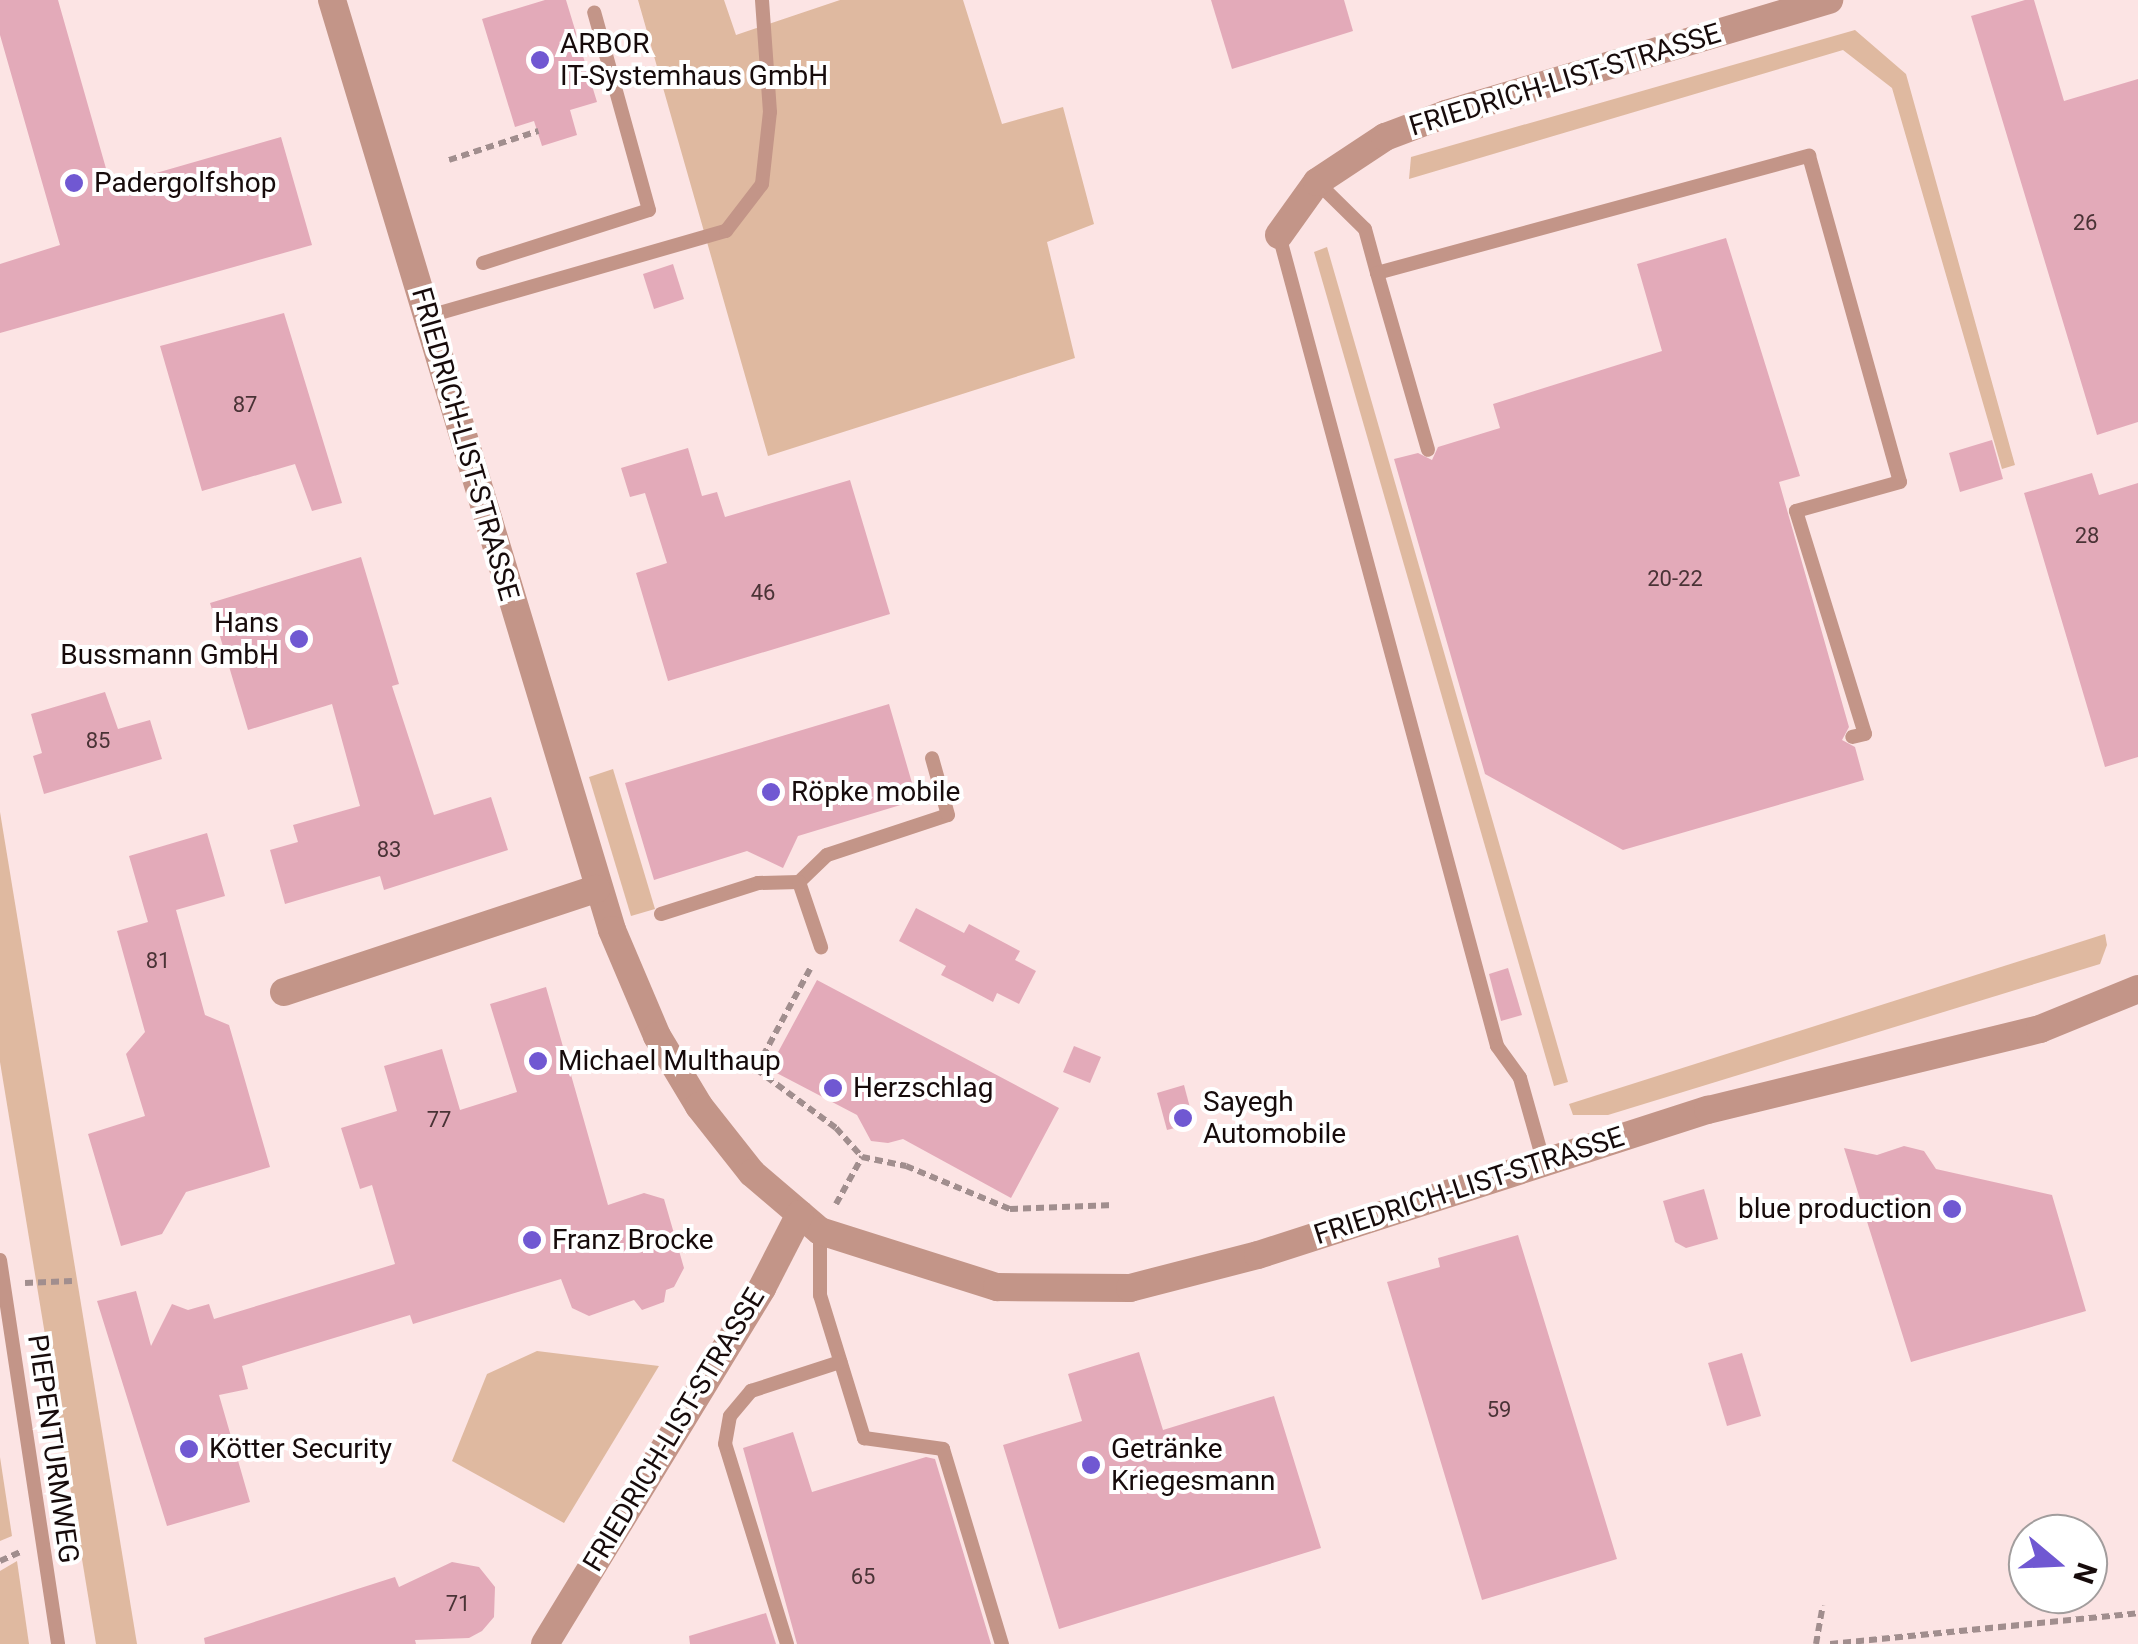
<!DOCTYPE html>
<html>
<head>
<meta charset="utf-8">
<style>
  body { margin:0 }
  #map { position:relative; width:2138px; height:1644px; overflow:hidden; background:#fce4e4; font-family:Roboto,sans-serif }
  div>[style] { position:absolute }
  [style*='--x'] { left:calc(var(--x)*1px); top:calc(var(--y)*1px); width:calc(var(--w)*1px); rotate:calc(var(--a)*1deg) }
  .green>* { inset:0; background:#dfb9a0 }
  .building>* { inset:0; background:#e3aab9 }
  .path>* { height:6px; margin-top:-3px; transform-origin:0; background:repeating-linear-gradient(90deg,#a18e8e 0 8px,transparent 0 13px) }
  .lane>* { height:14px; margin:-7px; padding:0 7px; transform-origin:7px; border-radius:7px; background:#c39588 }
  .street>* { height:28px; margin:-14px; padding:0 14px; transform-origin:14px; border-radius:14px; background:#c39588 }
  .dots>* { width:28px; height:28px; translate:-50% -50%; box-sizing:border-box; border:5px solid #fff; border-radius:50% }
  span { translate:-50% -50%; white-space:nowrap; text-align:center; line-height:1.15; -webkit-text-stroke:8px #fff; paint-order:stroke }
  .number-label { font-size:22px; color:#4a3336 }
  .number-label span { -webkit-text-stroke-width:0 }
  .poi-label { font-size:28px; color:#170b0b }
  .left { translate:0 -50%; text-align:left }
  .right { translate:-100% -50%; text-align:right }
  .street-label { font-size:28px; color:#170b0b }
  .north { position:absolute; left:2008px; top:1514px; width:100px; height:100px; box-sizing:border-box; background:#fff; border:2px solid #a29d9d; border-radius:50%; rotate:109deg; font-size:28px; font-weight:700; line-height:40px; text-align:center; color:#170b0b }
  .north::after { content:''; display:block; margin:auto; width:35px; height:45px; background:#7058d2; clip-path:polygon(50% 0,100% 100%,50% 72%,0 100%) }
</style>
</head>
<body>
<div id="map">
  <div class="green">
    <i style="clip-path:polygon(638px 0,724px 0,736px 35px,840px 0,963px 0,1002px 124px,1063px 107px,1094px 224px,1047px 242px,1075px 358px,768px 456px)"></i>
    <i style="clip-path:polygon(1855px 30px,1906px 74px,2015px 465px,2002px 469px,1892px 88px,1843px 50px,1409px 179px,1411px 157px)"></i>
    <i style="clip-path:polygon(1327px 247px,1568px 1082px,1554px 1086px,1314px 252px)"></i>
    <i style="clip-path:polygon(613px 769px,655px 909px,631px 916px,589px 777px)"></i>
    <i style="clip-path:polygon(0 812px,137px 1644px,96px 1644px,0 1062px)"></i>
    <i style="clip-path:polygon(2105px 934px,2107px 945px,2100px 964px,1608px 1115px,1573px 1115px,1569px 1104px)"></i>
    <i style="clip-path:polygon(537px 1351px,659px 1366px,564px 1523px,452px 1461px,487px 1374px)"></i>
    <i style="clip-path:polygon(0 1457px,12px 1536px,0 1541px)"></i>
    <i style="clip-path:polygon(17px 1561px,29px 1644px,0 1644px,0 1571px)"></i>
  </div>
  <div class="building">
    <i style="clip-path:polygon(0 0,58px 0,111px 186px,281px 137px,312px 245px,0 333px,0 264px,60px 245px,0 35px)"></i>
    <i style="clip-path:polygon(545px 0,566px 0,597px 102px,570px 110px,577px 135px,542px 146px,534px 121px,515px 127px,482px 19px)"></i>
    <i style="clip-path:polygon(1211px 0,1344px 0,1353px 31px,1232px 69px)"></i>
    <i style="clip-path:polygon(2025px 0,2034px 0,2064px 101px,2138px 79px,2138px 422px,2097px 435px,1971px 16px)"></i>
    <i style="clip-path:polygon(1726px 238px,1800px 476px,1779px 482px,1849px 727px,1842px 740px,1855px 747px,1864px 780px,1623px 850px,1485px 774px,1394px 459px,1418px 453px,1432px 460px,1438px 447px,1500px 428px,1493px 404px,1662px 351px,1637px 264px)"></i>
    <i style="clip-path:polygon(673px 264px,684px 299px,654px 309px,643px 274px)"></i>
    <i style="clip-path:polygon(284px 313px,342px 503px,312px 511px,295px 464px,202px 491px,160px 346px)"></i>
    <i style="clip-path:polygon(1992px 440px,2003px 479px,1960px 492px,1949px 453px)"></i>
    <i style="clip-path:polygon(688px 448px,702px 496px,717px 492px,725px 517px,850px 480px,890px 614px,668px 681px,636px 573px,667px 563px,645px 493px,630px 497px,621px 468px)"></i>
    <i style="clip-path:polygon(2092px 473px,2099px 495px,2138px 483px,2138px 757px,2105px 767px,2024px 493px)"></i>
    <i style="clip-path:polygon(361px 557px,399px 684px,392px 686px,434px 815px,491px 797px,508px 850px,384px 890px,380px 876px,285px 904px,270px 850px,298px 842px,293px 825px,360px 806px,332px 704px,248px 730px,210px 603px)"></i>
    <i style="clip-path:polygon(105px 692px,118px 729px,150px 720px,162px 759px,44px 794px,33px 756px,42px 753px,31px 714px)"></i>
    <i style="clip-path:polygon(889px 704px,917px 800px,798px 836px,783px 868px,747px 851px,654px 880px,625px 783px)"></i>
    <i style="clip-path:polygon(207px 833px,225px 896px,176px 910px,205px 1015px,229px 1025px,270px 1167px,186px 1192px,162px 1234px,121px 1246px,88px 1134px,145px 1116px,126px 1054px,145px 1032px,117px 931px,148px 922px,129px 856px)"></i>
    <i style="clip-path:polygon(916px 908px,964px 933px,969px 924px,1020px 951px,1015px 960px,1036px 971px,1019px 1004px,997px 993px,993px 1002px,959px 984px,941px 975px,946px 966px,899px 941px)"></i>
    <i style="clip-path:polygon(1508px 968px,1522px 1015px,1501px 1021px,1489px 974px)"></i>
    <i style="clip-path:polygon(817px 980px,1059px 1108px,1011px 1198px,903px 1139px,888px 1143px,871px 1141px,857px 1115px,769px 1069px)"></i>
    <i style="clip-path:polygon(546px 987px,608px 1205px,644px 1193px,664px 1199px,684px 1268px,674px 1287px,666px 1290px,664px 1302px,642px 1310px,634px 1300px,589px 1316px,572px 1308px,561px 1279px,413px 1324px,410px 1315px,242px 1366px,248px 1389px,219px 1395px,250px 1502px,167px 1526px,97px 1301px,136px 1291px,151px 1346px,172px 1304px,188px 1310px,209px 1304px,214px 1319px,395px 1264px,372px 1185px,360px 1189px,341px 1128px,397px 1111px,384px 1066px,442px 1049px,460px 1110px,517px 1092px,490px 1004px)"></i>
    <i style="clip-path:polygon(1074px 1046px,1101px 1057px,1090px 1083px,1063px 1072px)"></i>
    <i style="clip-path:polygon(1184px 1085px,1194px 1123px,1167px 1130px,1157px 1093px)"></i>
    <i style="clip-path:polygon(1904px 1146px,1924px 1151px,1936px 1169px,2052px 1195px,2086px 1311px,1911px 1362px,1844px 1148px,1877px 1155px)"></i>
    <i style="clip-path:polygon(1704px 1189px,1718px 1239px,1686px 1248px,1675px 1242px,1663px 1201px)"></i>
    <i style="clip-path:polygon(1518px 1235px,1617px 1559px,1482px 1600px,1387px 1282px,1440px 1267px,1438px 1258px)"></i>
    <i style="clip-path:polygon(1139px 1352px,1163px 1430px,1274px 1396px,1321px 1548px,1059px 1629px,1003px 1445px,1082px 1421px,1068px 1374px)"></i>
    <i style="clip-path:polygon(1742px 1353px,1761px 1416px,1727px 1426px,1708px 1363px)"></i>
    <i style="clip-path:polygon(793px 1432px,812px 1492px,926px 1457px,935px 1459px,991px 1644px,797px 1644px,743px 1448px)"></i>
    <i style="clip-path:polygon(452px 1562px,479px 1567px,495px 1587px,494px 1617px,482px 1631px,469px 1638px,415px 1640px,416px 1644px,205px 1644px,204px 1638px,395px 1577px,399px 1587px)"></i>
    <i style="clip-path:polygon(766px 1613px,776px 1644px,690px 1644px,689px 1636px)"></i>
  </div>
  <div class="path">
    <i style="--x:449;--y:160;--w:94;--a:-18"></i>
    <i style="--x:810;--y:969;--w:114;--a:118.4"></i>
    <i style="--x:756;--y:1069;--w:99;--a:36.4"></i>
    <i style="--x:836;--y:1128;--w:39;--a:48"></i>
    <i style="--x:862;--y:1157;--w:45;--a:11.6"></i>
    <i style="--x:906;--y:1166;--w:113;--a:22.5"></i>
    <i style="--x:1010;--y:1209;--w:104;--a:-2.2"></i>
    <i style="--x:836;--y:1204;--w:54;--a:-61"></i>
    <i style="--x:25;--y:1283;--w:47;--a:-2.4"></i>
    <i style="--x:0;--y:1561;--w:24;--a:-24"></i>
    <i style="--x:1816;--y:1644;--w:39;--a:-80"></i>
    <i style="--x:1830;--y:1644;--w:310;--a:-5.7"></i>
  </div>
  <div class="lane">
    <i style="--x:1317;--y:182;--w:67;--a:44.4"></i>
    <i style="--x:1365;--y:229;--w:46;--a:74.7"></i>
    <i style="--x:1377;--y:273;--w:448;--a:-15.2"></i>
    <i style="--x:1809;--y:156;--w:338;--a:74.4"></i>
    <i style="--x:1900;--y:482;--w:108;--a:164.4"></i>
    <i style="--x:1796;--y:511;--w:233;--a:72.8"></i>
    <i style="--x:1865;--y:734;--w:13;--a:167"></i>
    <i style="--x:1279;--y:235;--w:840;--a:74.95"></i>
    <i style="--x:1497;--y:1046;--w:39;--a:54"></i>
    <i style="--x:1520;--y:1078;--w:85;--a:74.3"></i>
    <i style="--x:483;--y:263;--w:174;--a:-17.7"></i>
    <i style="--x:649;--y:210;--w:205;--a:-105.5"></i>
    <i style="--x:1377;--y:273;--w:184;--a:73.9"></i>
    <i style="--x:429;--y:316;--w:309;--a:-16"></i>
    <i style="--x:726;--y:231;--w:59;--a:-52.5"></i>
    <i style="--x:762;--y:184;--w:72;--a:-83.7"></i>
    <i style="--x:770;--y:112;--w:112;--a:-94.1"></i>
    <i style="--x:799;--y:882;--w:39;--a:-44"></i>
    <i style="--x:827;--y:855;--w:127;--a:-18.3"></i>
    <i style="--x:948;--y:815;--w:59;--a:-105.7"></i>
    <i style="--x:661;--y:914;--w:102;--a:-17.7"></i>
    <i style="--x:758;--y:883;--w:41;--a:-1.4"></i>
    <i style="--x:799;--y:882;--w:69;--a:71.3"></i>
    <i style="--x:820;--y:1231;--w:64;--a:90"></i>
    <i style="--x:820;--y:1295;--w:150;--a:72.9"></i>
    <i style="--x:864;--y:1438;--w:80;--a:7.9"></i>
    <i style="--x:943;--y:1449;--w:204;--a:73.2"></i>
    <i style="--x:0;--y:1260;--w:388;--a:81.4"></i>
    <i style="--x:787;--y:1644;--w:209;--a:-107.2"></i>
    <i style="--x:725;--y:1444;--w:28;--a:-80"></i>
    <i style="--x:730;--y:1416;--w:33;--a:-50"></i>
    <i style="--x:751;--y:1391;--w:94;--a:-18"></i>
  </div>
  <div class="street">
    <i style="--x:332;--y:0;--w:971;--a:73.24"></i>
    <i style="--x:612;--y:930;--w:115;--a:67"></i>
    <i style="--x:657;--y:1036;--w:82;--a:59"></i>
    <i style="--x:699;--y:1106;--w:85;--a:51.7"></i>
    <i style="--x:752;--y:1173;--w:89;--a:40.5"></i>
    <i style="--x:820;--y:1231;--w:186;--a:17.6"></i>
    <i style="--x:997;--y:1287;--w:133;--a:0.4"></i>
    <i style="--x:1130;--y:1288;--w:132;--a:-14.5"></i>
    <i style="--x:1258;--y:1255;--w:473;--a:-17.9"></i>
    <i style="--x:1708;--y:1110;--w:342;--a:-13.7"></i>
    <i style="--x:2040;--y:1029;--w:106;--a:-22.2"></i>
    <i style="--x:1279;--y:235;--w:65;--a:-54.4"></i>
    <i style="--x:1317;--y:182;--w:82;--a:-33.5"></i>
    <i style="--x:1385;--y:137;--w:65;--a:-20.7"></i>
    <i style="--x:1446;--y:114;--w:400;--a:-16.6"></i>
    <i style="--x:284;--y:992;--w:329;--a:-18.3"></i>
    <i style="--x:545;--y:1644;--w:417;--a:-58.6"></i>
    <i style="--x:762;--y:1288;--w:83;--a:-62.8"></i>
  </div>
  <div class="dots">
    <i style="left:540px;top:60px;background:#7058d2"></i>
    <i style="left:74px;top:183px;background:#7058d2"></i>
    <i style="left:299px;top:639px;background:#7058d2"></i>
    <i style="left:771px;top:792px;background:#7058d2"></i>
    <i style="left:538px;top:1061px;background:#7058d2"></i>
    <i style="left:833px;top:1088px;background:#7058d2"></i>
    <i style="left:1183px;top:1118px;background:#7058d2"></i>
    <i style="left:1952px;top:1209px;background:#7058d2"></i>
    <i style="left:532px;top:1240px;background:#7058d2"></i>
    <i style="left:189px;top:1449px;background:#7058d2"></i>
    <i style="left:1091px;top:1465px;background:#7058d2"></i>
  </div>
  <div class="number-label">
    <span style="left:2085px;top:223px">26</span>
    <span style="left:245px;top:405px">87</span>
    <span style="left:2087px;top:536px">28</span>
    <span style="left:1675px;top:579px">20-22</span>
    <span style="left:763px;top:593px">46</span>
    <span style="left:98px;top:741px">85</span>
    <span style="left:389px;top:850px">83</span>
    <span style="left:158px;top:961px">81</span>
    <span style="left:439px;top:1120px">77</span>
    <span style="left:1499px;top:1410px">59</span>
    <span style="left:863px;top:1577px">65</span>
    <span style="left:458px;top:1604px">71</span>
  </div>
  <div class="poi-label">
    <span class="left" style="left:560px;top:60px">ARBOR<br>IT-Systemhaus GmbH</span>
    <span class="left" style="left:94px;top:183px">Padergolfshop</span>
    <span class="right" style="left:279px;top:639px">Hans<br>Bussmann GmbH</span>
    <span class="left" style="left:791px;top:792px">Röpke mobile</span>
    <span class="left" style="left:558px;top:1061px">Michael Multhaup</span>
    <span class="left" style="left:853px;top:1088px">Herzschlag</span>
    <span class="left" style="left:1203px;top:1118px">Sayegh<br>Automobile</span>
    <span class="right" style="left:1932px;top:1209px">blue production</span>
    <span class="left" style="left:552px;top:1240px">Franz Brocke</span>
    <span class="left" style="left:209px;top:1449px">Kötter Security</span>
    <span class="left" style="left:1111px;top:1465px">Getränke<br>Kriegesmann</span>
  </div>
  <div class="street-label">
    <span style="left:1565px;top:80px;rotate:-17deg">FRIEDRICH-LIST-STRASSE</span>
    <span style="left:465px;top:444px;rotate:74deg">FRIEDRICH-LIST-STRASSE</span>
    <span style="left:1469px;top:1186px;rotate:-18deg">FRIEDRICH-LIST-STRASSE</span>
    <span style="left:674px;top:1430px;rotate:-59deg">FRIEDRICH-LIST-STRASSE</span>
    <span style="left:53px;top:1449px;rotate:82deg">PIEPENTURMWEG</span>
  </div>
  <div class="north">N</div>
</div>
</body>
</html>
